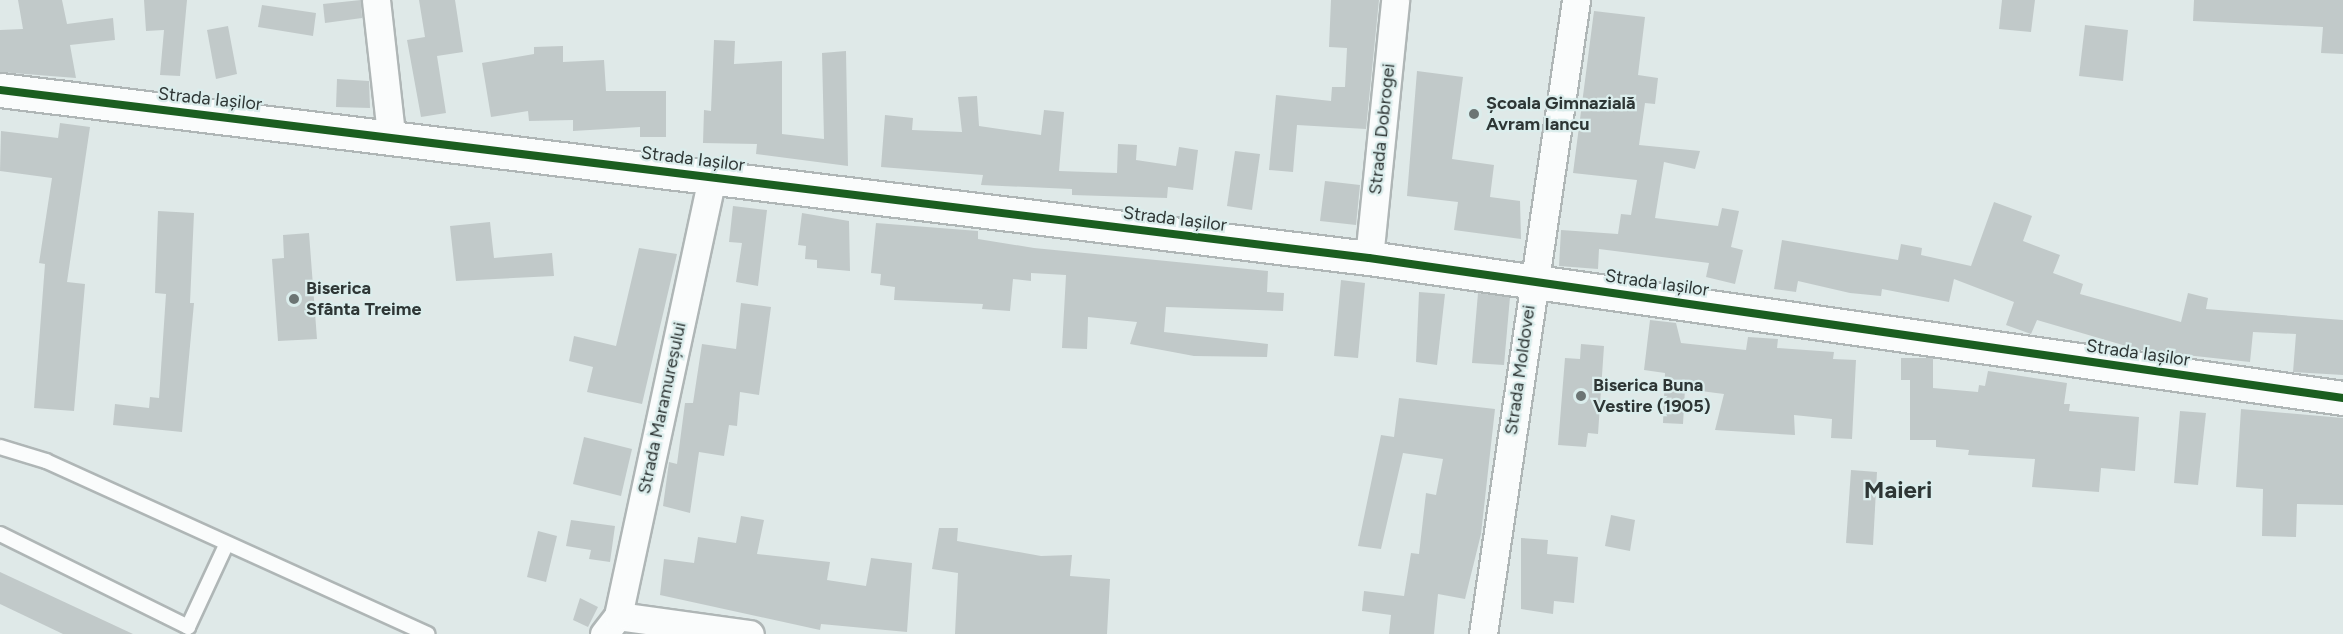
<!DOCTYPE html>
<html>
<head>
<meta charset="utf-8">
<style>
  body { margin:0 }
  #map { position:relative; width:2343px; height:634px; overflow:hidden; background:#dfe9e8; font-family:Figtree,sans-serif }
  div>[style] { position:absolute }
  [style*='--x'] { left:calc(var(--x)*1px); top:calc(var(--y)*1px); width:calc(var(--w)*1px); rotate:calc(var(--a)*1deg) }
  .building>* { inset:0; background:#c1c9c9 }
  .roads { filter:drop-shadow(2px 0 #afb6b6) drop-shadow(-2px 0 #afb6b6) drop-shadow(0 2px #afb6b6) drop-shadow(0 -2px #afb6b6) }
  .service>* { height:14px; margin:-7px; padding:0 7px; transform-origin:7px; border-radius:7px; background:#fafcfc }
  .minor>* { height:27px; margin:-13.5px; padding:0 13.5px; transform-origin:13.5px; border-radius:13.5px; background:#fafcfc }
  .tertiary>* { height:33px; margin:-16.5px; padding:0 16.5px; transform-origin:16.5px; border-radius:16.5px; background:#fafcfc }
  .cycleway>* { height:8px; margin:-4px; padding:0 4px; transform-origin:4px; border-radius:4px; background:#1b5e20 }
  .dots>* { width:16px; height:16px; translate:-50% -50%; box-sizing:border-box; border:3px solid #dbedec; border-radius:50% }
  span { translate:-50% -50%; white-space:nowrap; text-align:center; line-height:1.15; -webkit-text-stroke:4.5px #dbedec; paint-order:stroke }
  .street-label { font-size:18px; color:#2e3635 }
  .poi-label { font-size:18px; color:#2e3635; font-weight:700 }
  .left { translate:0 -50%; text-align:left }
  .district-label { font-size:24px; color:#2e3635; font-weight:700 }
</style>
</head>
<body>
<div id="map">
  <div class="building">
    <i style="clip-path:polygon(18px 0,62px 0,67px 24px,113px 18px,115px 40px,70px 45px,76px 78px,0 72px,0 30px,23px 29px)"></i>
    <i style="clip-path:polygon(144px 0,187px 0,180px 76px,160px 75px,164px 30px,146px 31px)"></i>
    <i style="clip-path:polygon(361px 0,362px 18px,325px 23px,323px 4px)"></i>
    <i style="clip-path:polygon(419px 0,455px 0,463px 52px,437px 56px,446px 113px,421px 117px,407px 40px,425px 37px)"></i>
    <i style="clip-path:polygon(1331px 0,1379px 0,1366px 129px,1297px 125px,1293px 172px,1269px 170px,1276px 95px,1331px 101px,1332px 87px,1345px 87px,1347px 48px,1329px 47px)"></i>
    <i style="clip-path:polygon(2002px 0,2035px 0,2031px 32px,1999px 29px)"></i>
    <i style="clip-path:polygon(2194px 0,2343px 0,2343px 54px,2321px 53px,2323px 27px,2193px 21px)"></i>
    <i style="clip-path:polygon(262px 5px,316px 13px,313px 36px,258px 27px)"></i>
    <i style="clip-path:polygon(1594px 11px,1645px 17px,1638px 75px,1658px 78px,1655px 104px,1645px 103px,1639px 145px,1700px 151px,1695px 169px,1664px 162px,1655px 218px,1718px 226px,1722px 208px,1739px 211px,1731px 247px,1743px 250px,1735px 284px,1706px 277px,1709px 263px,1599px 249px,1598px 269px,1559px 266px,1561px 230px,1618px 234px,1621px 214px,1631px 215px,1637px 180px,1573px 173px)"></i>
    <i style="clip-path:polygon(2085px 25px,2128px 30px,2123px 81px,2079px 76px)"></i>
    <i style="clip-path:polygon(228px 26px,237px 74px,216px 79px,207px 30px)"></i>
    <i style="clip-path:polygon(714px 40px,735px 41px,734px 64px,782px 61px,782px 134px,824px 139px,822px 53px,846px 51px,848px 166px,756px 154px,757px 144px,703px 143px,704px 110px,711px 111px)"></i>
    <i style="clip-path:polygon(563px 46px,563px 62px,604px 60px,606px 91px,666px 91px,666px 137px,640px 137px,640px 127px,573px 131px,573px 120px,529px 121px,528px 111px,491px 117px,482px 63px,534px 54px,534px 47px)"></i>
    <i style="clip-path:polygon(1417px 71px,1463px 77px,1452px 159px,1494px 165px,1490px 197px,1520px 201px,1521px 239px,1454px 230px,1458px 202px,1407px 196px)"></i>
    <i style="clip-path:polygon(337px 79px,369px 81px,370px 108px,336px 107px)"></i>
    <i style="clip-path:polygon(977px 96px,979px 126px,1041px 135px,1044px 110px,1064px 112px,1059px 171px,1117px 173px,1118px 144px,1137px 145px,1136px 160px,1176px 166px,1179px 147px,1198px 150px,1193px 190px,1168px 187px,1167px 198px,1072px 195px,1072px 189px,981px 185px,983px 175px,881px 167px,885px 115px,913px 118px,912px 130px,962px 132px,958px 97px)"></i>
    <i style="clip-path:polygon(60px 123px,90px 127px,67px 282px,85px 284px,74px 411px,34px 408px,45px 264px,39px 263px,52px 178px,0 171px,1px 131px,58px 138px)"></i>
    <i style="clip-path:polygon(1235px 151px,1260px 154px,1252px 210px,1227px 206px)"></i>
    <i style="clip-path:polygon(1325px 181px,1360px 185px,1356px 225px,1320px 221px)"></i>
    <i style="clip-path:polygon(1994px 202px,2032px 216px,2023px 241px,2060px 255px,2053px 273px,2083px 284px,2080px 294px,2181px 322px,2188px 293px,2208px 298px,2206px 309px,2343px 320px,2343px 375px,2293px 372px,2296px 334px,2253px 332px,2250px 362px,2140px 350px,2037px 320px,2031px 334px,2006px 325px,2014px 302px,1954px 279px,1949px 302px,1882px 289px,1881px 296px,1850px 293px,1798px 281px,1796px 292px,1774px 289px,1782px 240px,1898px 260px,1901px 244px,1922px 248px,1921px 255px,1971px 266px)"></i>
    <i style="clip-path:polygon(733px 206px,767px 210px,758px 286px,736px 282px,742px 243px,729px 242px)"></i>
    <i style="clip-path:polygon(158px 211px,194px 213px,190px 303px,194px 303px,182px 432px,113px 425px,115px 404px,149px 408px,150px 397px,159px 398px,166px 294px,155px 293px)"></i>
    <i style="clip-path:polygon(802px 213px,849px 221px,850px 271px,817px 268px,817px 260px,805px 259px,806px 246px,798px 245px)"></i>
    <i style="clip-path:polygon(490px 222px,494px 258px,552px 253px,554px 276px,456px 281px,450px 226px)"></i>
    <i style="clip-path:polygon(876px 223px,978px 231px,978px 239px,1034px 248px,1268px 271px,1267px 292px,1284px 293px,1283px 311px,1166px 307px,1164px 332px,1268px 344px,1267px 357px,1194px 356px,1130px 344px,1137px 322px,1088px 317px,1087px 349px,1062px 348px,1066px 275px,1031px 273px,1031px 281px,1013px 279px,1010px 311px,982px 309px,983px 304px,894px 300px,895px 287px,880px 285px,881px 274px,871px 273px)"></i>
    <i style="clip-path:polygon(309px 233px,317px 339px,278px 341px,272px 259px,284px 258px,283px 235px)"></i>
    <i style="clip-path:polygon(639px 248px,677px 254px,642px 404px,587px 392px,593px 367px,569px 361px,574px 336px,616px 346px)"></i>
    <i style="clip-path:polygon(1341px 280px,1365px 283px,1358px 358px,1334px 356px)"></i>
    <i style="clip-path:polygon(1419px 292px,1445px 294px,1437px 365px,1416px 362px)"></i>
    <i style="clip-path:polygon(1478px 293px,1510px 297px,1504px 365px,1472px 363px)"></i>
    <i style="clip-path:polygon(741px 303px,771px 307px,759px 395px,740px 392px,737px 426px,729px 425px,724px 456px,699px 452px,690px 513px,663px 506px,669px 462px,677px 464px,685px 403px,693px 403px,702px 344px,736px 349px)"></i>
    <i style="clip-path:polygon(1650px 320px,1676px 323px,1681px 343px,1746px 350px,1748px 337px,1778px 339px,1777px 348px,1834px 352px,1833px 359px,1856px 360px,1852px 439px,1831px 438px,1832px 419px,1794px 415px,1795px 435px,1715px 430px,1724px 394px,1685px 389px,1683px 424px,1663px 423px,1665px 373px,1644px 370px)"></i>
    <i style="clip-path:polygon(1581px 344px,1604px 346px,1598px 434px,1588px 433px,1586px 447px,1558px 445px,1565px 358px,1580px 359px)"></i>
    <i style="clip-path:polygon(1901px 358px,1933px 358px,1933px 388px,1978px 392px,1979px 385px,1985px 386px,1988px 371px,2067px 383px,2064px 404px,2070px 404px,2069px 411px,2139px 417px,2135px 471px,2101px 468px,2099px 492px,2032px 487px,2035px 459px,1968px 455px,1969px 450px,1936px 447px,1936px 440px,1910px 440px,1910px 380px,1901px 380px)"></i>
    <i style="clip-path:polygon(1399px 398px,1495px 409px,1481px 534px,1465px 599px,1438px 594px,1434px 634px,1389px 634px,1391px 615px,1362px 611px,1364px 591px,1404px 596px,1411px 553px,1419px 554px,1426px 493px,1436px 495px,1443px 459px,1403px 453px,1381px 549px,1358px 546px,1381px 435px,1394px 437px)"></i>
    <i style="clip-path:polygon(2241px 409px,2343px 418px,2343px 505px,2297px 504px,2296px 537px,2262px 536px,2263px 489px,2236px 487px)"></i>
    <i style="clip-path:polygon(2180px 411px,2206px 413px,2198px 485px,2174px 483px)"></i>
    <i style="clip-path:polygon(584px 437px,632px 449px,621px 496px,573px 484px)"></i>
    <i style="clip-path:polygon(1851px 470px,1877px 472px,1873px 545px,1846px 543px)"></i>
    <i style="clip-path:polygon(1611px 515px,1635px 520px,1630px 551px,1605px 546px)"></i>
    <i style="clip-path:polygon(741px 516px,764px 520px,757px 554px,830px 562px,827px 580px,866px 586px,871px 558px,912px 563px,907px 632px,821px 624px,820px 630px,660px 595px,664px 559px,694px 563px,698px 537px,736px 543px)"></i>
    <i style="clip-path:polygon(571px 520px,615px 526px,610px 562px,589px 559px,591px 550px,566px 546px)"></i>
    <i style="clip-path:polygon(939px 528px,958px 528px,957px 541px,1041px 556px,1072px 555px,1070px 576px,1110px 579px,1107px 634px,955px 634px,958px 573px,932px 569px)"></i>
    <i style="clip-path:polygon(538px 531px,557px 536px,546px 582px,527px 577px)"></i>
    <i style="clip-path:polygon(1521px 538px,1548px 540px,1547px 554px,1578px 557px,1574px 603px,1554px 601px,1553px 614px,1521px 609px)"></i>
    <i style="clip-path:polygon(0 572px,133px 634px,63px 634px,0 604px)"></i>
    <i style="clip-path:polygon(580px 598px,598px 607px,588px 627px,573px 620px)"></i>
  </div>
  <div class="roads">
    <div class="service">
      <i style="--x:0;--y:447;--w:48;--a:16.9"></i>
      <i style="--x:46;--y:461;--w:419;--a:24.4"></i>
      <i style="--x:0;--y:534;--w:210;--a:26.3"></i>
      <i style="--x:188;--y:627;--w:90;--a:-65.1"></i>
    </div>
    <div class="minor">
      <i style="--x:376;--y:0;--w:135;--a:83.6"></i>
      <i style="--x:1369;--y:258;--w:259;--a:-84.2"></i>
      <i style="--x:618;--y:616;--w:133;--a:7.8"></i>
      <i style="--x:604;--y:634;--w:23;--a:-52"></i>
      <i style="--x:618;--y:616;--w:449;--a:-77.9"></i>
      <i style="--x:1483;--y:634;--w:641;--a:-81.65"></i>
    </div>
    <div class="tertiary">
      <i style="--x:0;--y:90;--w:1379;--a:7"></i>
      <i style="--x:1369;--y:258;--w:984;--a:8.18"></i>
    </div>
  </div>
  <div class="cycleway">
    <i style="--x:0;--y:90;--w:1379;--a:7"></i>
    <i style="--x:1369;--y:258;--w:984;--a:8.18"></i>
  </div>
  <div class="dots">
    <i style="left:1474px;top:114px;background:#6c7574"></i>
    <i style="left:294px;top:299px;background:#6c7574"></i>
    <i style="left:1581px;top:396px;background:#6c7574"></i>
  </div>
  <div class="street-label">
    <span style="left:210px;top:99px;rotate:6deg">Strada Iașilor</span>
    <span style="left:1382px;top:129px;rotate:-84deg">Strada Dobrogei</span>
    <span style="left:693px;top:159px;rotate:7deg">Strada Iașilor</span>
    <span style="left:1175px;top:219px;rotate:7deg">Strada Iașilor</span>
    <span style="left:1657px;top:283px;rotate:8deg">Strada Iașilor</span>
    <span style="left:2138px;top:353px;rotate:8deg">Strada Iașilor</span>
    <span style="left:1520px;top:370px;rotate:-82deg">Strada Moldovei</span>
    <span style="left:662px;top:408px;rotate:-78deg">Strada Maramureșului</span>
  </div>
  <div class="poi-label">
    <span class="left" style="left:1486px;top:114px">Școala Gimnazială<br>Avram Iancu</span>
    <span class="left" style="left:306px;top:299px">Biserica<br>Sfânta Treime</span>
    <span class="left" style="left:1593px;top:396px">Biserica Buna<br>Vestire (1905)</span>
  </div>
  <div class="district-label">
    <span style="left:1898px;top:490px">Maieri</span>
  </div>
</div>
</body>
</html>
